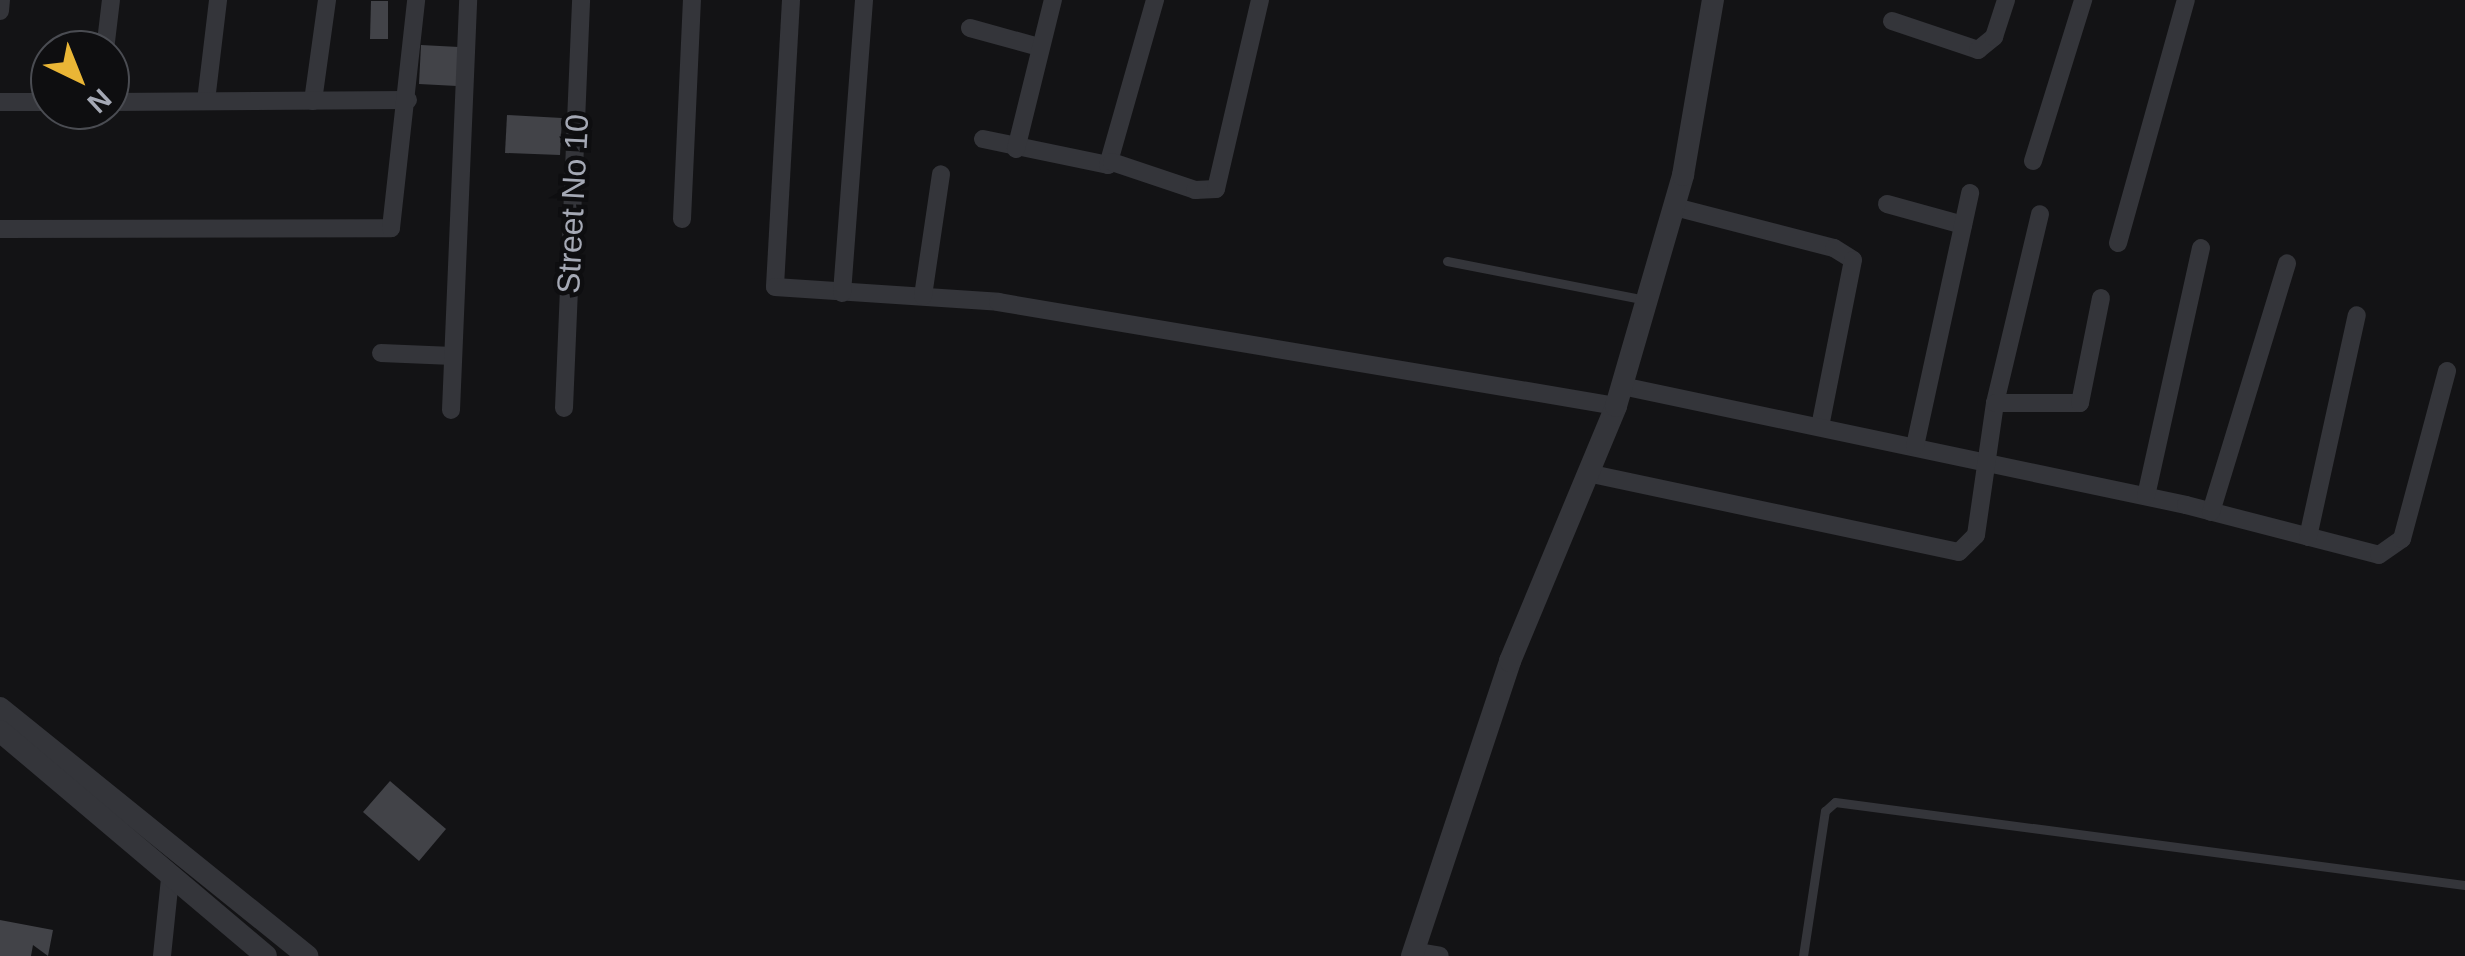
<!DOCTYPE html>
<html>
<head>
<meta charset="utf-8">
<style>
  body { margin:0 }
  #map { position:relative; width:2465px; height:956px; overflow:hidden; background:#131315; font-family:Arial,sans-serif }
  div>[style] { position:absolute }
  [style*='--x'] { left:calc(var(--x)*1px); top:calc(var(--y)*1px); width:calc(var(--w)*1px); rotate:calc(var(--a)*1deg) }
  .building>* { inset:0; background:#424348 }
  .service>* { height:9px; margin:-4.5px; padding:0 4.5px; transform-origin:4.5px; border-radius:4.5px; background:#34353a }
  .minor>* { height:18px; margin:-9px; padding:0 9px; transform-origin:9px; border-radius:9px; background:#34353a }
  .tertiary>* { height:22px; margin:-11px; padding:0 11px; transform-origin:11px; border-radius:11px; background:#34353a }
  span { translate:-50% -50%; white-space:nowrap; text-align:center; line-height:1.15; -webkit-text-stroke:9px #0e0e10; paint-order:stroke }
  .street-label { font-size:32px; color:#a5a9b5 }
  .north { position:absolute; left:30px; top:30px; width:100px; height:100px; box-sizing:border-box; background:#0e0e10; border:2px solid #4a4c52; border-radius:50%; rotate:137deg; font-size:28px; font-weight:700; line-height:40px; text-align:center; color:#a5a9b5 }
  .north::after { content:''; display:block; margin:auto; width:35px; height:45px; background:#eab636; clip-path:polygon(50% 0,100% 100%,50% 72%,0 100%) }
</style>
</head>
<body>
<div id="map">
  <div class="building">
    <i style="clip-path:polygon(371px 1px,388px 1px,388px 39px,370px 39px)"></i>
    <i style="clip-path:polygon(421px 45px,459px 47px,457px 86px,419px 84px)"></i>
    <i style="clip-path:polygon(507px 115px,562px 118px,560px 155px,505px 153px)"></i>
    <i style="clip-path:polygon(390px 781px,446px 829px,419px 861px,363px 812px)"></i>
    <i style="clip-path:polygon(0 920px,53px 930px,48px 956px,33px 945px,31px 956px,0 956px)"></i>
  </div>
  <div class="service">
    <i style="--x:1447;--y:261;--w:202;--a:11.1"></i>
    <i style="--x:1803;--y:956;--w:147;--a:-81.4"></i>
    <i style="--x:1825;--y:811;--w:13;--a:-42"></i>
    <i style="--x:1835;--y:802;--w:635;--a:7.51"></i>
  </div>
  <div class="minor">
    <i style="--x:791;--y:0;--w:287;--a:93.2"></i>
    <i style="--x:775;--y:287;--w:224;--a:3.8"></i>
    <i style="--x:998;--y:302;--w:627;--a:9.55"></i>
    <i style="--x:0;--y:11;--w:11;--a:-85"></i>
    <i style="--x:1892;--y:21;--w:91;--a:18.6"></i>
    <i style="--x:1978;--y:50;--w:21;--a:-39"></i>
    <i style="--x:1994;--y:37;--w:39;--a:-72"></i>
    <i style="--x:970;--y:28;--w:72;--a:15.4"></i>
    <i style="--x:105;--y:50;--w:50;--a:-83.2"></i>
    <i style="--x:206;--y:101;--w:102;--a:-83.2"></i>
    <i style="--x:313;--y:101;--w:102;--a:-82.1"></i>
    <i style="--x:0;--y:102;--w:50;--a:0"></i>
    <i style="--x:110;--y:102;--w:298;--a:-0.4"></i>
    <i style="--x:983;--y:139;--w:128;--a:11.7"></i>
    <i style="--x:1108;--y:165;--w:172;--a:-74.1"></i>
    <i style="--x:1016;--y:149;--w:154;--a:-76.1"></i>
    <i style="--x:2033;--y:161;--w:169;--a:-72.7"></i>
    <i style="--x:1112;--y:162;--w:88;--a:18.6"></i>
    <i style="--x:1195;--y:190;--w:21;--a:-3"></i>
    <i style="--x:1216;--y:189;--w:194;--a:-76.9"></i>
    <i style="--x:1887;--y:204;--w:79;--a:15.4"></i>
    <i style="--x:1675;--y:207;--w:164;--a:14.5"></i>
    <i style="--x:1834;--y:248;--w:22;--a:32"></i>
    <i style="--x:1853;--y:260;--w:169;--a:101.2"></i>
    <i style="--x:682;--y:219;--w:219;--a:-87.4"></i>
    <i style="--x:0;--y:229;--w:391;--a:-0.1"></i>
    <i style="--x:391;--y:228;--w:229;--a:-83.7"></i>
    <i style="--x:2118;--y:243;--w:252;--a:-74.4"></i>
    <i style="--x:842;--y:293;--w:294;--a:-85.7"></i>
    <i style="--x:923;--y:296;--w:123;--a:-81.6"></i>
    <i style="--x:381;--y:353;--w:72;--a:2.4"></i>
    <i style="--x:1622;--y:386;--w:576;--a:11.91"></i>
    <i style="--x:2186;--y:505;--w:199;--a:14.5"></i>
    <i style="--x:2379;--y:555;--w:28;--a:-35"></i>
    <i style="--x:2402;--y:539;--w:174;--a:-75"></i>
    <i style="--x:1995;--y:403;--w:194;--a:-76.6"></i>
    <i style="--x:564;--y:408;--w:408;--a:-87.6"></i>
    <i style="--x:451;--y:410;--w:410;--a:-87.6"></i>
    <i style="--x:1915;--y:446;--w:259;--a:-77.7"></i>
    <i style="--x:1592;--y:474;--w:375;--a:12"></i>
    <i style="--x:1959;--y:552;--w:24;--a:-45"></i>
    <i style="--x:1976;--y:535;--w:133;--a:-81.8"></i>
    <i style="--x:1995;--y:403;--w:85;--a:0"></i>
    <i style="--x:2080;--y:403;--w:107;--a:-78.7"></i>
    <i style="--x:2146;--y:496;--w:254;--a:-77.5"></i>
    <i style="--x:2211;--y:512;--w:260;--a:-73"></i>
    <i style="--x:2308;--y:537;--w:227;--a:-77.6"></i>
    <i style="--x:1413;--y:951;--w:27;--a:10"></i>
    <i style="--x:162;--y:956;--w:77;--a:-84.1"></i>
  </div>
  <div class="tertiary">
    <i style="--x:0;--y:708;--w:395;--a:38.9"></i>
    <i style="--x:0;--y:731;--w:348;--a:40.2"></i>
    <i style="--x:1412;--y:956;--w:311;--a:-71.6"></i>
    <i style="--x:1510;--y:661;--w:276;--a:-67.4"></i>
    <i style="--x:1616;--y:406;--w:241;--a:-73.8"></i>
    <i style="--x:1683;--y:175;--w:178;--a:-80.3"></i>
  </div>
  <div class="street-label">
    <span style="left:573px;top:204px;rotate:-87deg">Street No 10</span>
  </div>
  <div class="north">N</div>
</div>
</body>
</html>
